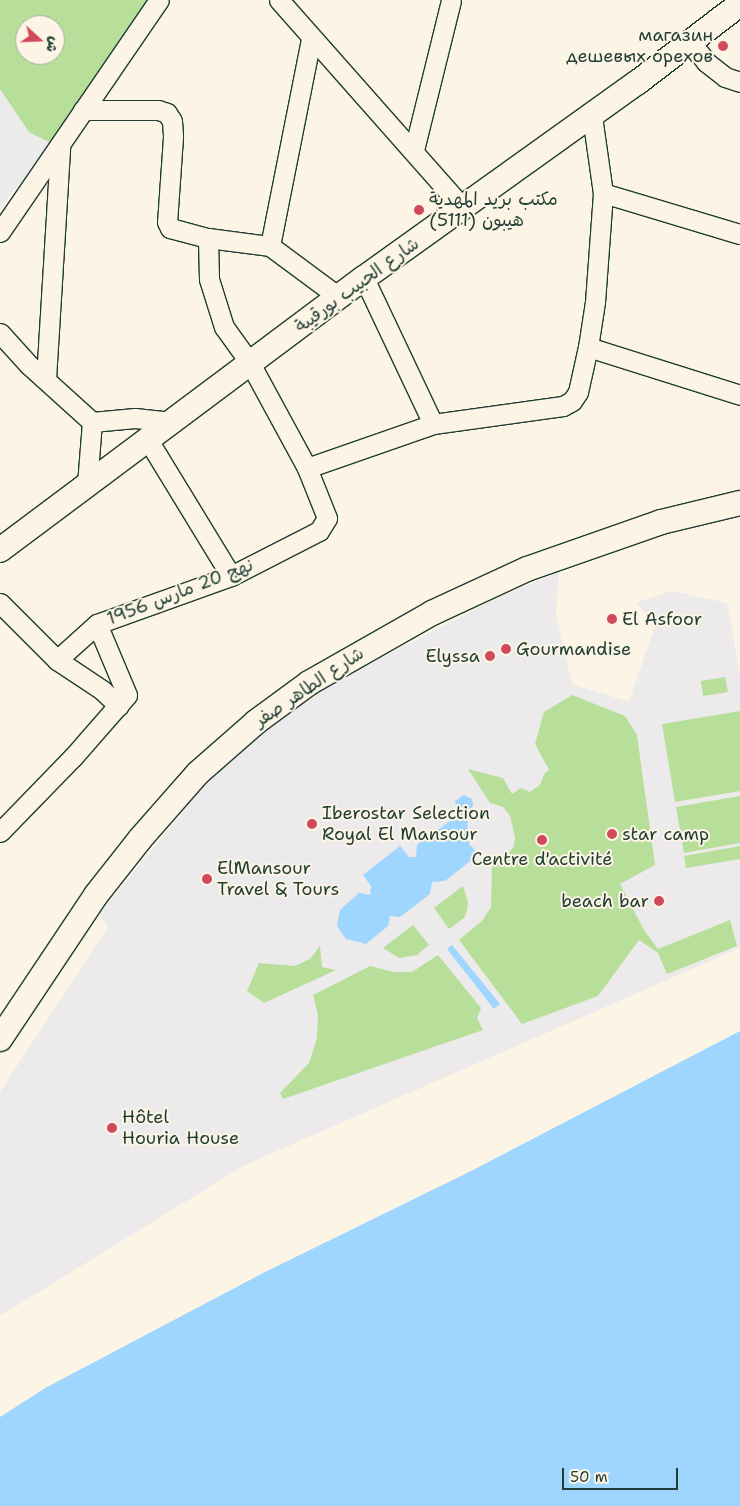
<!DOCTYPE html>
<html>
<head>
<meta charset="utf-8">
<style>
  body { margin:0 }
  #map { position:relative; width:740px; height:1506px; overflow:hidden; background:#fcf5e5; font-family:"Shantell Sans","Playpen Sans Arabic",sans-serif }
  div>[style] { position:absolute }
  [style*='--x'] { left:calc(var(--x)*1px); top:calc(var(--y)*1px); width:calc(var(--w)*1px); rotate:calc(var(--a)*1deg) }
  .built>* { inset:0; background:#eceaeb }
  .green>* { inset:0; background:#b8df9a }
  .water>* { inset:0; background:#9fd6ff }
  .roads { filter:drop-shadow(1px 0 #1f3d34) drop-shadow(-1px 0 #1f3d34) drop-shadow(0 1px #1f3d34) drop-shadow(0 -1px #1f3d34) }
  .minor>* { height:19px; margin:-9.5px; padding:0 9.5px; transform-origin:9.5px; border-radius:9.5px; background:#fcf5e5 }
  .major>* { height:24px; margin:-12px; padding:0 12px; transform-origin:12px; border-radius:12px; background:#fcf5e5 }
  .dots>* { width:14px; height:14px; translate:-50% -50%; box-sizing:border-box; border:2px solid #fcf5e5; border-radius:50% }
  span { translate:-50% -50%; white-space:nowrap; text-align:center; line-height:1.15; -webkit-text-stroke:4px #fcf5e5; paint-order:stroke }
  .poi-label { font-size:18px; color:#1f3d34 }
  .right { translate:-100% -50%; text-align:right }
  .left { translate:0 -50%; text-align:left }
  .street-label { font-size:18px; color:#1f3d34 }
  .north { position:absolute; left:15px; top:15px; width:50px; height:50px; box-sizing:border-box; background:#fcf5e5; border:1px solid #a4ab9e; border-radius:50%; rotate:110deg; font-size:14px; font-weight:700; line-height:20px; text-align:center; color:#1f3d34 }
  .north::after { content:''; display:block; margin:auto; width:18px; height:22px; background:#d1495b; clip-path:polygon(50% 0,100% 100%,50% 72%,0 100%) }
  .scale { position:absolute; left:562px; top:1468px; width:116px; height:22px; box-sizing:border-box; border:2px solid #1f3d34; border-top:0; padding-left:6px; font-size:15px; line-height:18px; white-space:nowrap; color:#1f3d34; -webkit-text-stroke:4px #fcf5e5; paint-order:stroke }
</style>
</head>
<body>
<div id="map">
  <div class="built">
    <i style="clip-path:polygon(evenodd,0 0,148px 0,57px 146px,12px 192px,0 210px,0 0,25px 25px,55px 25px,55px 55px,25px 55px,25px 25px)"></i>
    <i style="clip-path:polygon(559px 572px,556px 614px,572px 684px,629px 702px,656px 623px,636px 603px,672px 591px,727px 603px,740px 674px,740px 948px,245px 1165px,0 1316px,0 1092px,108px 927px,99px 914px,205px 785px,267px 727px,325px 687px,497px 598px)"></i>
  </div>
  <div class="green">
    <i style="clip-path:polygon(evenodd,0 0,148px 0,57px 146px,29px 132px,0 89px,0 0,25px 25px,55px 25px,55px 55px,25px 55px,25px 25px)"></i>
    <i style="clip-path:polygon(725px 677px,728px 692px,703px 696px,701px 681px)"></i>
    <i style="clip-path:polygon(572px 695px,625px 716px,637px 735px,655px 865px,620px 884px,644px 930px,658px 949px,730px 920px,737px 946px,667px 974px,658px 953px,639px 940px,598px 996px,522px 1024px,459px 940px,482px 921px,491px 907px,492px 866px,505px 858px,514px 846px,515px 837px,510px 816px,503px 807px,490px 803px,468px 769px,503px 778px,512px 794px,521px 788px,530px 792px,540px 785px,544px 774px,549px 770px,535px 744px,544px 712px)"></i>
    <i style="clip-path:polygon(740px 711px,740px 791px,675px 802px,662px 724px)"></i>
    <i style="clip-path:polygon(740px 796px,740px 843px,684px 853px,676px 807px)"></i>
    <i style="clip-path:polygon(740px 846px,740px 859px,686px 868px,684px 856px)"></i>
    <i style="clip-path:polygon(463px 886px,468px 902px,467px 911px,464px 918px,449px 929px,434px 908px)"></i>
    <i style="clip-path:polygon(413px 925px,429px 945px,417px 955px,399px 958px,383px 948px)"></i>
    <i style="clip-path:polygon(320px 946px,322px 967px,336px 970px,264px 1003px,247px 991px,259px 963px,295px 966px,310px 959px)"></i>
    <i style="clip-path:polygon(438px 955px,481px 1008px,477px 1018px,483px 1030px,283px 1099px,280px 1093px,309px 1063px,317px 1038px,318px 1015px,313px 995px,370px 966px,394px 972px,412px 972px)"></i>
  </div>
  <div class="water">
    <i style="clip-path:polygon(464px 795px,472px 799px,473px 805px,468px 815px,467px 837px,470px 845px,479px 854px,445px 881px,432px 882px,430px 894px,400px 917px,390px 916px,388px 926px,366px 944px,346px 939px,337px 926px,340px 910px,359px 893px,370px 895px,371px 886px,363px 875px,400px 846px,409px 857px,416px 857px,417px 845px,450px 821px,457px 813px,455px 801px)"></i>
    <i style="clip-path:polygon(452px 945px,500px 1004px,494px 1009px,447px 949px)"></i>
    <i style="clip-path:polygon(740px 1031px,740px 1506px,0 1506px,0 1417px,47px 1387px,261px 1274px,471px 1171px)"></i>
  </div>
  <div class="roads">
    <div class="minor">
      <i style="--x:279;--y:0;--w:279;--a:48.5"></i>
      <i style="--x:691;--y:42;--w:25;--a:53"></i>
      <i style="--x:706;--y:62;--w:24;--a:38"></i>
      <i style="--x:725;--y:77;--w:16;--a:18"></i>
      <i style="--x:83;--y:110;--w:75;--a:0"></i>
      <i style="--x:158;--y:110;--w:9;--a:18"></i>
      <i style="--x:167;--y:113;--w:9;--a:58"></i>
      <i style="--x:172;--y:121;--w:16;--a:86"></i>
      <i style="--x:173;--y:137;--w:85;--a:94"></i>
      <i style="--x:167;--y:222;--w:7;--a:63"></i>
      <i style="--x:170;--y:228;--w:39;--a:15"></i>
      <i style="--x:208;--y:238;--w:63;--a:7.4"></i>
      <i style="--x:270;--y:246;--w:211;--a:-78.8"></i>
      <i style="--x:592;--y:116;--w:78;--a:81.9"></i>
      <i style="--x:603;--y:193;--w:143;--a:16.7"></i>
      <i style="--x:414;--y:150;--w:154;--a:-76.1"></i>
      <i style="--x:603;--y:193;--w:109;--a:94.2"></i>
      <i style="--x:595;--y:302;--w:46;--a:98.8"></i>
      <i style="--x:588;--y:347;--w:159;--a:17.5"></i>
      <i style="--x:0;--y:232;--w:281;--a:-55.6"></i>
      <i style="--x:270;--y:246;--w:86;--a:36.5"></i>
      <i style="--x:364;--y:278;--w:161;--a:64.7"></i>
      <i style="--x:0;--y:333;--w:43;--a:47.8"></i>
      <i style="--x:29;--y:365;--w:85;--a:42.1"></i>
      <i style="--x:92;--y:422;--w:43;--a:-5.3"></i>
      <i style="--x:135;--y:418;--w:39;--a:6"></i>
      <i style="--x:46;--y:379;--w:231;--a:-86.5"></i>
      <i style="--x:148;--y:440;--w:159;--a:58.6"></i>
      <i style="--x:307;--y:468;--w:133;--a:-19.2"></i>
      <i style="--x:433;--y:424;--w:131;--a:-7.9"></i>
      <i style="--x:563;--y:406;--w:10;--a:-29"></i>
      <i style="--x:572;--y:401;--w:11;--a:-56"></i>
      <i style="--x:578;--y:392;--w:46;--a:-77.5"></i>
      <i style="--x:87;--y:484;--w:62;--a:-85.4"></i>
      <i style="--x:0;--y:603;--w:81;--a:45"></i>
      <i style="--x:57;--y:660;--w:54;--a:33.7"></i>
      <i style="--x:102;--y:690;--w:23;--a:43"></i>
      <i style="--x:57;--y:660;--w:54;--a:-42"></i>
      <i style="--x:97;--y:624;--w:142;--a:-19.7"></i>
      <i style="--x:231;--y:576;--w:99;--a:-27.1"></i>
      <i style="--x:319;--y:531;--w:15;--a:-58"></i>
      <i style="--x:327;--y:518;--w:54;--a:-111.8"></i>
      <i style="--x:307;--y:468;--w:119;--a:-118.5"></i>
      <i style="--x:250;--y:363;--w:44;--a:-125.8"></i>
      <i style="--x:224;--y:327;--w:50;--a:-107.4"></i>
      <i style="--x:209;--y:279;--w:41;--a:-91.4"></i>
      <i style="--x:0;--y:832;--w:105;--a:-45.8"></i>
      <i style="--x:73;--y:757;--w:82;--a:-48.9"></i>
      <i style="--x:127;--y:695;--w:77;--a:-112.9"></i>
    </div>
    <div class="major">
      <i style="--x:0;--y:550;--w:454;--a:-36.8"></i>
      <i style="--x:364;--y:278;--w:337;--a:-35.6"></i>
      <i style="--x:638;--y:82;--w:128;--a:-37.4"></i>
      <i style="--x:0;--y:1039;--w:173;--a:-56.3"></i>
      <i style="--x:96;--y:895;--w:71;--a:-51.8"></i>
      <i style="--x:140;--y:839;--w:88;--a:-48.7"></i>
      <i style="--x:198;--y:773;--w:77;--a:-41.3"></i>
      <i style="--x:256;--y:722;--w:66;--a:-36.3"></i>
      <i style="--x:309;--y:683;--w:142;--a:-29.6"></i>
      <i style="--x:432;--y:613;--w:105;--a:-24.9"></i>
      <i style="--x:527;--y:569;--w:142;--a:-19.3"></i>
      <i style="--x:661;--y:522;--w:81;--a:-13.5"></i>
    </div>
  </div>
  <div class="dots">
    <i style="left:723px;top:46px;background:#d1495b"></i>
    <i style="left:419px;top:210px;background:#d1495b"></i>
    <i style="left:612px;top:619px;background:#d1495b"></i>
    <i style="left:506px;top:649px;background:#d1495b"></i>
    <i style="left:490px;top:656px;background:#d1495b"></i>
    <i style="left:312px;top:824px;background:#d1495b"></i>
    <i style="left:612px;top:834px;background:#d1495b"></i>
    <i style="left:542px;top:840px;background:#d1495b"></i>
    <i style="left:207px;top:879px;background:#d1495b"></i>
    <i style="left:659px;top:901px;background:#d1495b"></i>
    <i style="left:112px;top:1128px;background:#d1495b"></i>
  </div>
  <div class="poi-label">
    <span class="right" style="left:713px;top:46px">магазин<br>дешевых орехов</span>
    <span class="left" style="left:429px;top:210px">مكتب بريد المهدية<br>هيبون (5111)</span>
    <span class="left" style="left:622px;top:619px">El Asfoor</span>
    <span class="left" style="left:516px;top:649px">Gourmandise</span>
    <span class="right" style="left:480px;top:656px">Elyssa</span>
    <span class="left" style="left:322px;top:824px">Iberostar Selection<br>Royal El Mansour</span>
    <span class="left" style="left:622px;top:834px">star camp</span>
    <span style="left:542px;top:859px">Centre d'activité</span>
    <span class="left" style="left:217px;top:879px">ElMansour<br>Travel &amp; Tours</span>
    <span class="right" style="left:649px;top:901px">beach bar</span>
    <span class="left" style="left:122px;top:1128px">Hôtel<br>Houria House</span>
  </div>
  <div class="street-label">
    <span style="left:357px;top:285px;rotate:-36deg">شارع الحبيب بورقيبة</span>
    <span style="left:180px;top:592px;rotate:-21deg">نهج 20 مارس 1956</span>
    <span style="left:309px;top:687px;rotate:-34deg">شارع الطاهر صفر</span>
  </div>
  <div class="north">ش</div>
  <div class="scale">50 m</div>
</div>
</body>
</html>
